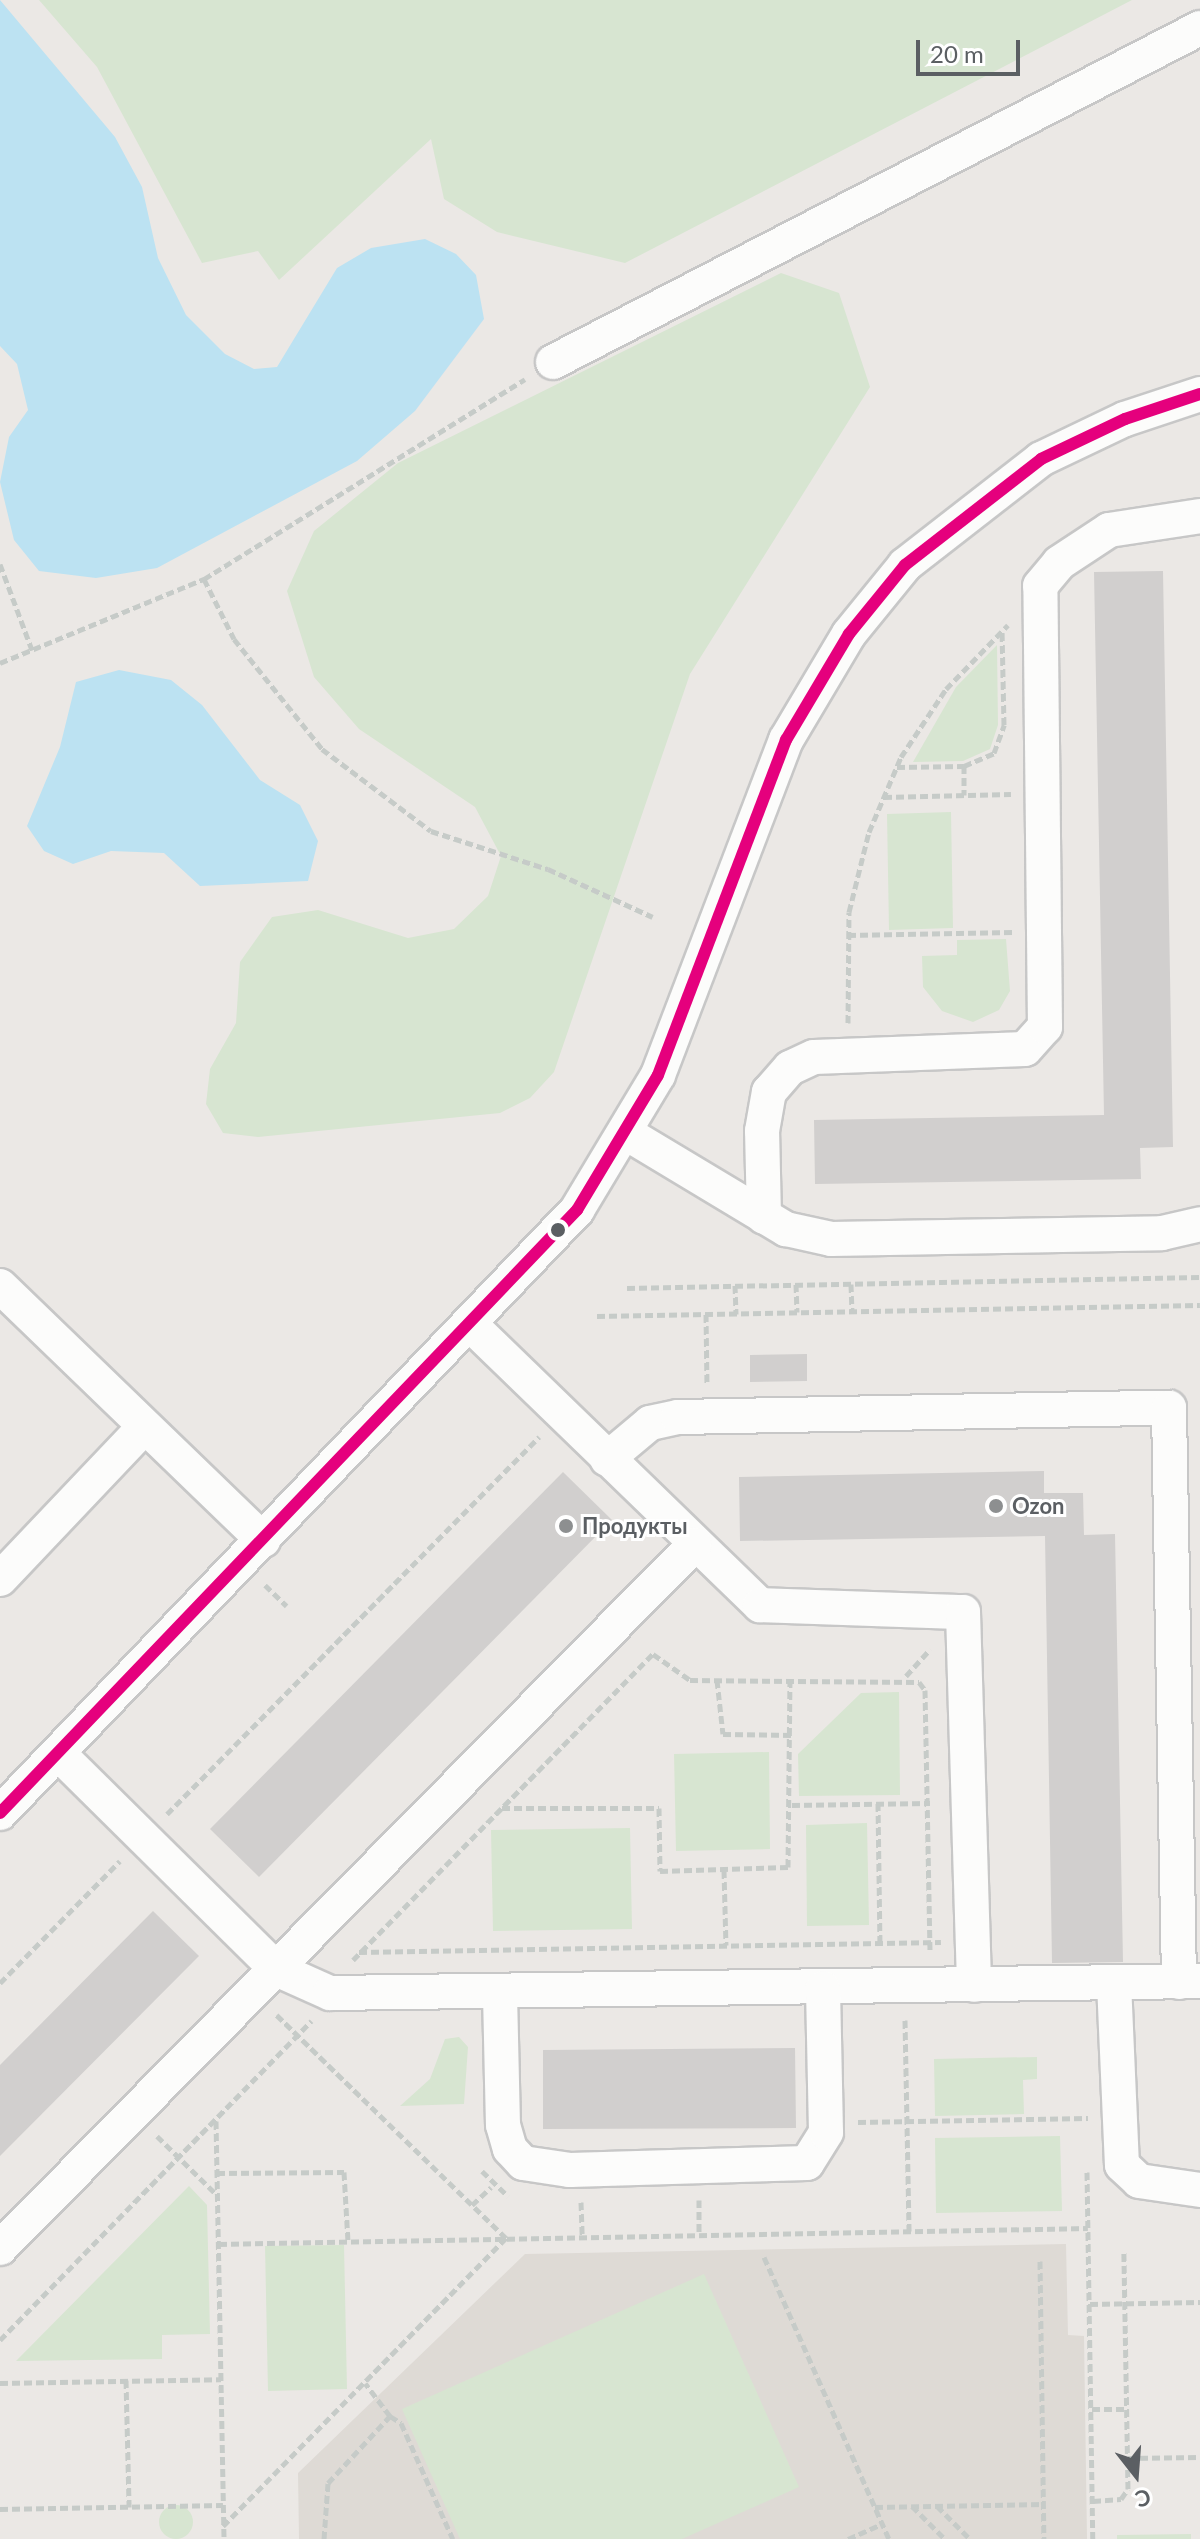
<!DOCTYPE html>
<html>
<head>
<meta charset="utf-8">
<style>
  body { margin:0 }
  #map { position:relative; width:1200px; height:2539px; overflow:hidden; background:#ebe8e5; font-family:Lato,sans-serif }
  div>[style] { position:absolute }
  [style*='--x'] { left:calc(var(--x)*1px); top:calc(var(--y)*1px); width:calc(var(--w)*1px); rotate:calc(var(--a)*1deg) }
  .education>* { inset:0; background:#dedad5 }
  .green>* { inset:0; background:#d7e5d1 }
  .round { border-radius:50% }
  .water>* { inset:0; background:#bce2f2 }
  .building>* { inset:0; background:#d1cfce }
  .path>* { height:5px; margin-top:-2.5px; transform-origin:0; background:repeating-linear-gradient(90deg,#c6cbc8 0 8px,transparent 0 12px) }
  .roads { filter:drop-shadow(2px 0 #c7c7c7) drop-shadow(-2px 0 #c7c7c7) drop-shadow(0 2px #c7c7c7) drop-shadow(0 -2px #c7c7c7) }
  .minor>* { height:34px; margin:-17px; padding:0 17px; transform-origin:17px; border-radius:17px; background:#fcfcfb }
  .bus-1>* { height:12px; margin:-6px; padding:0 6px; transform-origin:6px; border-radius:6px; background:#e5007d }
  .dots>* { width:22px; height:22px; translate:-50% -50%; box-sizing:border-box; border:4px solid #fff; border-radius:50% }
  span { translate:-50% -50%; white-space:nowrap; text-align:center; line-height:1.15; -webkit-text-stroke:6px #fff; paint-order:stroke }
  .poi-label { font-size:22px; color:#5b5f63; font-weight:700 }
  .left { translate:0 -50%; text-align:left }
  .north { position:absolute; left:1096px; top:2435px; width:80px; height:80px; -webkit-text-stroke:6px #fff; paint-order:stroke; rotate:163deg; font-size:22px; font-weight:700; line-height:32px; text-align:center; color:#5b5f63 }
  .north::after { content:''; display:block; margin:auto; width:28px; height:36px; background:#5b5f63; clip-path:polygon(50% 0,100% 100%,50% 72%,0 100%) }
  .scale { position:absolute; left:916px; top:40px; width:104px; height:36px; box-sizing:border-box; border:4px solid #5b5f63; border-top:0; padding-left:10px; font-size:24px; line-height:28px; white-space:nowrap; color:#5b5f63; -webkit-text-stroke:6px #fff; paint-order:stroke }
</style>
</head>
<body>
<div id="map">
  <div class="education">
    <i style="clip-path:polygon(1066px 2244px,1068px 2335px,1084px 2336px,1087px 2539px,299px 2539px,298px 2473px,525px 2254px)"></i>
  </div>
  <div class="green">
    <i style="clip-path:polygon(39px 0,1132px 0,625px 263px,497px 232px,444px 199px,431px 139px,279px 280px,258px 251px,202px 263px,97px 67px)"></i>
    <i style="clip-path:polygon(781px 273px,839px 293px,870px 387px,690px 674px,554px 1072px,530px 1098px,500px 1113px,258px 1137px,223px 1133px,206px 1104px,210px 1069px,236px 1023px,240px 962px,272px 917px,318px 910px,408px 938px,454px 929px,488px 896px,501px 856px,475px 807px,359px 729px,314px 677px,287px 591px,314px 531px,398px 463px)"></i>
    <i style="clip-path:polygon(997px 645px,998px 725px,990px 749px,963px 761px,913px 762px,956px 687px)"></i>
    <i style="clip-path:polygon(951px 812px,953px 928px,889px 930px,887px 814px)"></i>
    <i style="clip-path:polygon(1006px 939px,1010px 991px,999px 1010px,973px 1022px,942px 1011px,923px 987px,922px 956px,957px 955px,957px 940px)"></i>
    <i style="clip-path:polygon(899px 1692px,900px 1795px,799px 1796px,798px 1754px,861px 1693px)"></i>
    <i style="clip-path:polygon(769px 1752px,770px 1849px,676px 1851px,674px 1754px)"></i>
    <i style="clip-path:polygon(867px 1823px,869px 1925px,807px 1926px,806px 1825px)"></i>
    <i style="clip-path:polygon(630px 1828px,632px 1929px,493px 1931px,491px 1830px)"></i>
    <i style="clip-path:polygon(459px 2037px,468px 2047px,464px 2104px,400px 2106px,430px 2079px,445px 2039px)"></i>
    <i style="clip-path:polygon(1037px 2057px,1037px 2079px,1023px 2080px,1024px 2114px,935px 2116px,934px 2059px)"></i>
    <i style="clip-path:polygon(1060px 2136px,1062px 2211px,936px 2213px,935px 2138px)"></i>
    <i style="clip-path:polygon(189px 2186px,207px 2205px,210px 2334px,162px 2335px,162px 2359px,16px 2361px)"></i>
    <i style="clip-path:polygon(344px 2245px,347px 2389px,268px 2391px,265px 2246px)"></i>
    <i style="clip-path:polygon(704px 2274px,799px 2487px,682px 2539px,460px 2539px,402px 2409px)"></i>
    <i class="round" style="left:159px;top:2505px;width:34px;height:34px"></i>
    <i style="clip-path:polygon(1191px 2534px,1191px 2539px,1117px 2539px,1117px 2535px)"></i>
  </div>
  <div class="water">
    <i style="clip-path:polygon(0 0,115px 137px,142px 187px,158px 258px,186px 315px,225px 354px,254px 369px,277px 367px,337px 268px,371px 248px,425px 239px,456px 254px,476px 275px,484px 319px,415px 411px,357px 461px,157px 568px,96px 578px,39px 571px,14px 540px,0 482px,9px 437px,28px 410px,17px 364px,0 346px)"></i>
    <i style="clip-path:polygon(119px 670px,171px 680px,202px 705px,260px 780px,300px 805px,318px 841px,308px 881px,200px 886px,164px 853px,111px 851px,73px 864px,44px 851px,27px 826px,60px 747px,76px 682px)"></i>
  </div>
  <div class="building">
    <i style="clip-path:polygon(1163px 571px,1173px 1147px,1140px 1148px,1141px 1179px,815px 1184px,814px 1120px,1104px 1115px,1094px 572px)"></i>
    <i style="clip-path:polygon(807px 1354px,807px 1381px,750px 1382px,750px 1355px)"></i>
    <i style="clip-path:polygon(1044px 1471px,1044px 1493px,1083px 1493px,1084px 1535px,1115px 1534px,1123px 1962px,1052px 1963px,1045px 1536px,740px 1541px,739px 1477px)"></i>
    <i style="clip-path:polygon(563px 1472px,612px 1520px,259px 1877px,210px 1829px)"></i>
    <i style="clip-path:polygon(153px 1911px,199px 1956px,0 2156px,0 2065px)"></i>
    <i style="clip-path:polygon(795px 2048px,796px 2128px,543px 2129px,543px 2050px)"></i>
  </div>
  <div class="path">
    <i style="--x:0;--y:564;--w:92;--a:69.6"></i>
    <i style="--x:204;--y:579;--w:67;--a:63.4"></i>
    <i style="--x:234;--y:639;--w:141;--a:51.3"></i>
    <i style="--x:322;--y:749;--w:136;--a:37"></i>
    <i style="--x:431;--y:831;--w:123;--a:18"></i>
    <i style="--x:548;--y:869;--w:115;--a:24.6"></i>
    <i style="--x:0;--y:663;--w:221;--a:-22.4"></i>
    <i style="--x:204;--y:579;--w:378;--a:-31.9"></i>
    <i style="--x:964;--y:766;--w:29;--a:90"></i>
    <i style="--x:897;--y:767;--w:67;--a:-0.9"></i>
    <i style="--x:964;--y:766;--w:33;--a:-23"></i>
    <i style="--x:994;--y:753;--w:30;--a:-70"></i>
    <i style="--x:1004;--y:725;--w:95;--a:-91.2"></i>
    <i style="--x:884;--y:797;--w:127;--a:-1.4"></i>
    <i style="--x:848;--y:935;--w:165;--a:-1"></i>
    <i style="--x:848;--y:1023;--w:111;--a:-89.5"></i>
    <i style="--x:849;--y:912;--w:82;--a:-76"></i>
    <i style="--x:869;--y:832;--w:82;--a:-66.9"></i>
    <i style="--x:901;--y:757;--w:82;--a:-56.5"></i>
    <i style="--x:946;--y:689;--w:89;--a:-45.9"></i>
    <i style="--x:796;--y:1284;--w:28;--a:88"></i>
    <i style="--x:851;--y:1284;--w:27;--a:88"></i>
    <i style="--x:735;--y:1285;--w:29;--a:88"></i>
    <i style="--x:627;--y:1288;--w:573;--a:-1.1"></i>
    <i style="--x:706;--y:1314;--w:69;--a:89.2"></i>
    <i style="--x:597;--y:1316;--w:603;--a:-1.05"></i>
    <i style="--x:265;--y:1585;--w:30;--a:44"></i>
    <i style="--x:906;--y:1676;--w:36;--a:-48"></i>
    <i style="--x:717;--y:1680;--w:54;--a:83.7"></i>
    <i style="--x:723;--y:1734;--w:68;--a:0.8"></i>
    <i style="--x:878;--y:1803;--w:140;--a:89.2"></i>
    <i style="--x:792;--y:1805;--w:138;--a:-0.8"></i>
    <i style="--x:502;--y:1808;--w:157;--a:0"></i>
    <i style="--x:659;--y:1808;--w:63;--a:89.1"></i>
    <i style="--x:660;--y:1871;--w:128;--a:-1.8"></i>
    <i style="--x:788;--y:1867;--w:189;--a:-89.4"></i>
    <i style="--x:167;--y:1814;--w:530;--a:-45.38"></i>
    <i style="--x:724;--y:1870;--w:75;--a:88.5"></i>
    <i style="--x:359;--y:1952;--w:582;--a:-0.98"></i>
    <i style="--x:353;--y:1960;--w:429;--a:-45.6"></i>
    <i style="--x:653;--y:1654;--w:45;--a:35.1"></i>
    <i style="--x:690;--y:1680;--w:229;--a:0.5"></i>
    <i style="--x:919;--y:1682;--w:10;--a:53"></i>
    <i style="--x:925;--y:1690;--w:263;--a:88.9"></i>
    <i style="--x:0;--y:1983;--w:171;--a:-45.5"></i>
    <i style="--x:905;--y:2020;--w:211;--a:88.9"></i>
    <i style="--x:216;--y:2121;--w:418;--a:88.9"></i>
    <i style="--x:858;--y:2122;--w:230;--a:-1"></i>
    <i style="--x:157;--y:2136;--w:86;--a:44.5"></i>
    <i style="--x:482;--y:2171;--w:36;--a:44"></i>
    <i style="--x:1087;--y:2172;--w:367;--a:89.1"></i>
    <i style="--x:217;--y:2173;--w:127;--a:-0.5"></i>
    <i style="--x:344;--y:2172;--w:69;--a:86.7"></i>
    <i style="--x:699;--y:2200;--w:35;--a:90"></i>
    <i style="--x:581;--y:2202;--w:35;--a:88"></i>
    <i style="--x:472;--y:2205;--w:26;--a:-43"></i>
    <i style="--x:219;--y:2244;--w:869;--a:-1.05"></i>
    <i style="--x:764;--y:2257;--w:308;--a:66.1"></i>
    <i style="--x:1040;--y:2261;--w:278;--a:89.2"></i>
    <i style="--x:1090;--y:2304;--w:110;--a:-1"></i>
    <i style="--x:0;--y:2340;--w:446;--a:-45.7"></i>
    <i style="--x:126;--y:2380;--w:127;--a:88.6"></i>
    <i style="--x:0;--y:2383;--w:221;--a:-1"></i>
    <i style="--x:1092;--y:2409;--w:35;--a:0"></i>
    <i style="--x:390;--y:2416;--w:13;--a:32"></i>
    <i style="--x:401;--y:2423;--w:127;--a:65.9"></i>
    <i style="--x:1128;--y:2458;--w:72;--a:-0.8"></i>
    <i style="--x:1093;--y:2501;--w:28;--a:-4"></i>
    <i style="--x:1121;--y:2499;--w:12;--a:-55"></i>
    <i style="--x:1128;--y:2489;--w:239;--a:-91"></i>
    <i style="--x:912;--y:2506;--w:47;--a:45"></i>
    <i style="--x:937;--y:2506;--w:47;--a:45"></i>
    <i style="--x:875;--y:2507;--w:169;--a:-1"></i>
    <i style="--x:0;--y:2509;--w:223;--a:-1"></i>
    <i style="--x:223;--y:2526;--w:404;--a:-45.5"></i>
    <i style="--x:506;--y:2238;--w:320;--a:-135.8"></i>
    <i style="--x:324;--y:2539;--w:56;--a:-85.9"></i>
    <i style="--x:328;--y:2483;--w:91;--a:-47.2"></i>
    <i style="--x:390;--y:2416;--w:41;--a:-127.1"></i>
    <i style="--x:848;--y:2539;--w:37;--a:-24"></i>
  </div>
  <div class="roads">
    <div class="minor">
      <i style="--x:553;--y:362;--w:728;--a:-27.3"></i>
      <i style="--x:626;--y:1133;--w:187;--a:31"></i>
      <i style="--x:786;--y:1229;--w:46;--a:12.5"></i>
      <i style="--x:831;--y:1239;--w:331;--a:-1"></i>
      <i style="--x:1162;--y:1233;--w:39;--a:-13"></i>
      <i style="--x:764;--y:1217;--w:86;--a:-91.3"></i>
      <i style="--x:762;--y:1131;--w:40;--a:-80"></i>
      <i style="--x:769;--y:1092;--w:32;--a:-49"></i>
      <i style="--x:790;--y:1068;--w:26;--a:-25"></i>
      <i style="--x:814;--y:1057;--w:211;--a:-2.2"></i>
      <i style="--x:1025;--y:1049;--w:30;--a:-48"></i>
      <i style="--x:1045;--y:1027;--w:441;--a:-90.6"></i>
      <i style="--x:1040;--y:586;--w:30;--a:-50"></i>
      <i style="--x:1059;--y:563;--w:60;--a:-33.4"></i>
      <i style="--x:1109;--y:530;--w:92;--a:-8.7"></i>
      <i style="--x:0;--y:1286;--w:366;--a:44"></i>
      <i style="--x:473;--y:1327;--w:400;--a:44.1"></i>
      <i style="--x:760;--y:1605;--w:203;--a:2"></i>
      <i style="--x:963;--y:1612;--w:373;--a:88.3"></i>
      <i style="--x:607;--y:1459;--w:56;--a:-39.9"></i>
      <i style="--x:650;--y:1423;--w:29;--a:-12"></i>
      <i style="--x:678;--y:1417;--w:491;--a:-1.1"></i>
      <i style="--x:1169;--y:1408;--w:574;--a:89"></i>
      <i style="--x:0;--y:1579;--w:209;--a:-46.5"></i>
      <i style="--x:58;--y:1753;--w:307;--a:44.7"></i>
      <i style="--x:276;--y:1969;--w:59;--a:24"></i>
      <i style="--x:330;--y:1993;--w:870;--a:-0.79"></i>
      <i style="--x:0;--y:1813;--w:835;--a:-46.26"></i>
      <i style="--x:577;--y:1210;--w:157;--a:-59"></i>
      <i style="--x:658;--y:1075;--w:359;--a:-69.1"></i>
      <i style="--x:786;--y:740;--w:123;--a:-59.3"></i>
      <i style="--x:849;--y:634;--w:89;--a:-50.9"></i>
      <i style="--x:905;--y:565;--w:172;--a:-37.9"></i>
      <i style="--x:1041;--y:459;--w:93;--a:-25.5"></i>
      <i style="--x:1125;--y:419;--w:79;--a:-18.4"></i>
      <i style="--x:1114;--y:1983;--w:182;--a:87.5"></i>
      <i style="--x:1122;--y:2165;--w:23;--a:43"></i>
      <i style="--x:1139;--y:2181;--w:62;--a:8.4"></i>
      <i style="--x:500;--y:1994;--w:131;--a:88.7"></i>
      <i style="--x:503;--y:2125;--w:25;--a:74"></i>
      <i style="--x:510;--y:2149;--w:19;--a:47"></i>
      <i style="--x:523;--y:2163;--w:48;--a:8.5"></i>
      <i style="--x:570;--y:2170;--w:237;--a:-1.7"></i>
      <i style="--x:807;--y:2163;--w:36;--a:-58"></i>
      <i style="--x:826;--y:2132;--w:144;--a:-91.2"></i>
      <i style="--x:0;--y:2248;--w:988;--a:-45.37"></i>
    </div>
  </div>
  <div class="bus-1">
    <i style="--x:0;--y:1813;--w:835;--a:-46.26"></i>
    <i style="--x:577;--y:1210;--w:157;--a:-59"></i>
    <i style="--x:658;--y:1075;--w:359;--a:-69.1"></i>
    <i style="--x:786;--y:740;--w:123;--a:-59.3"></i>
    <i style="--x:849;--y:634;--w:89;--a:-50.9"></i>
    <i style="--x:905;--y:565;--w:172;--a:-37.9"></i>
    <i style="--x:1041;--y:459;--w:93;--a:-25.5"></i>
    <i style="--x:1125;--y:419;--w:79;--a:-18.4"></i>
  </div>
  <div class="dots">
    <i style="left:558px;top:1230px;background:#5b5f63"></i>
    <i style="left:996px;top:1506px;background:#8d8f90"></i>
    <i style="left:566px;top:1526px;background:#8d8f90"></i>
  </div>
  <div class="poi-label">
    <span class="left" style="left:1012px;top:1506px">Ozon</span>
    <span class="left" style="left:582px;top:1526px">Продукты</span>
  </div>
  <div class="north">С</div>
  <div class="scale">20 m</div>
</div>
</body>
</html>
